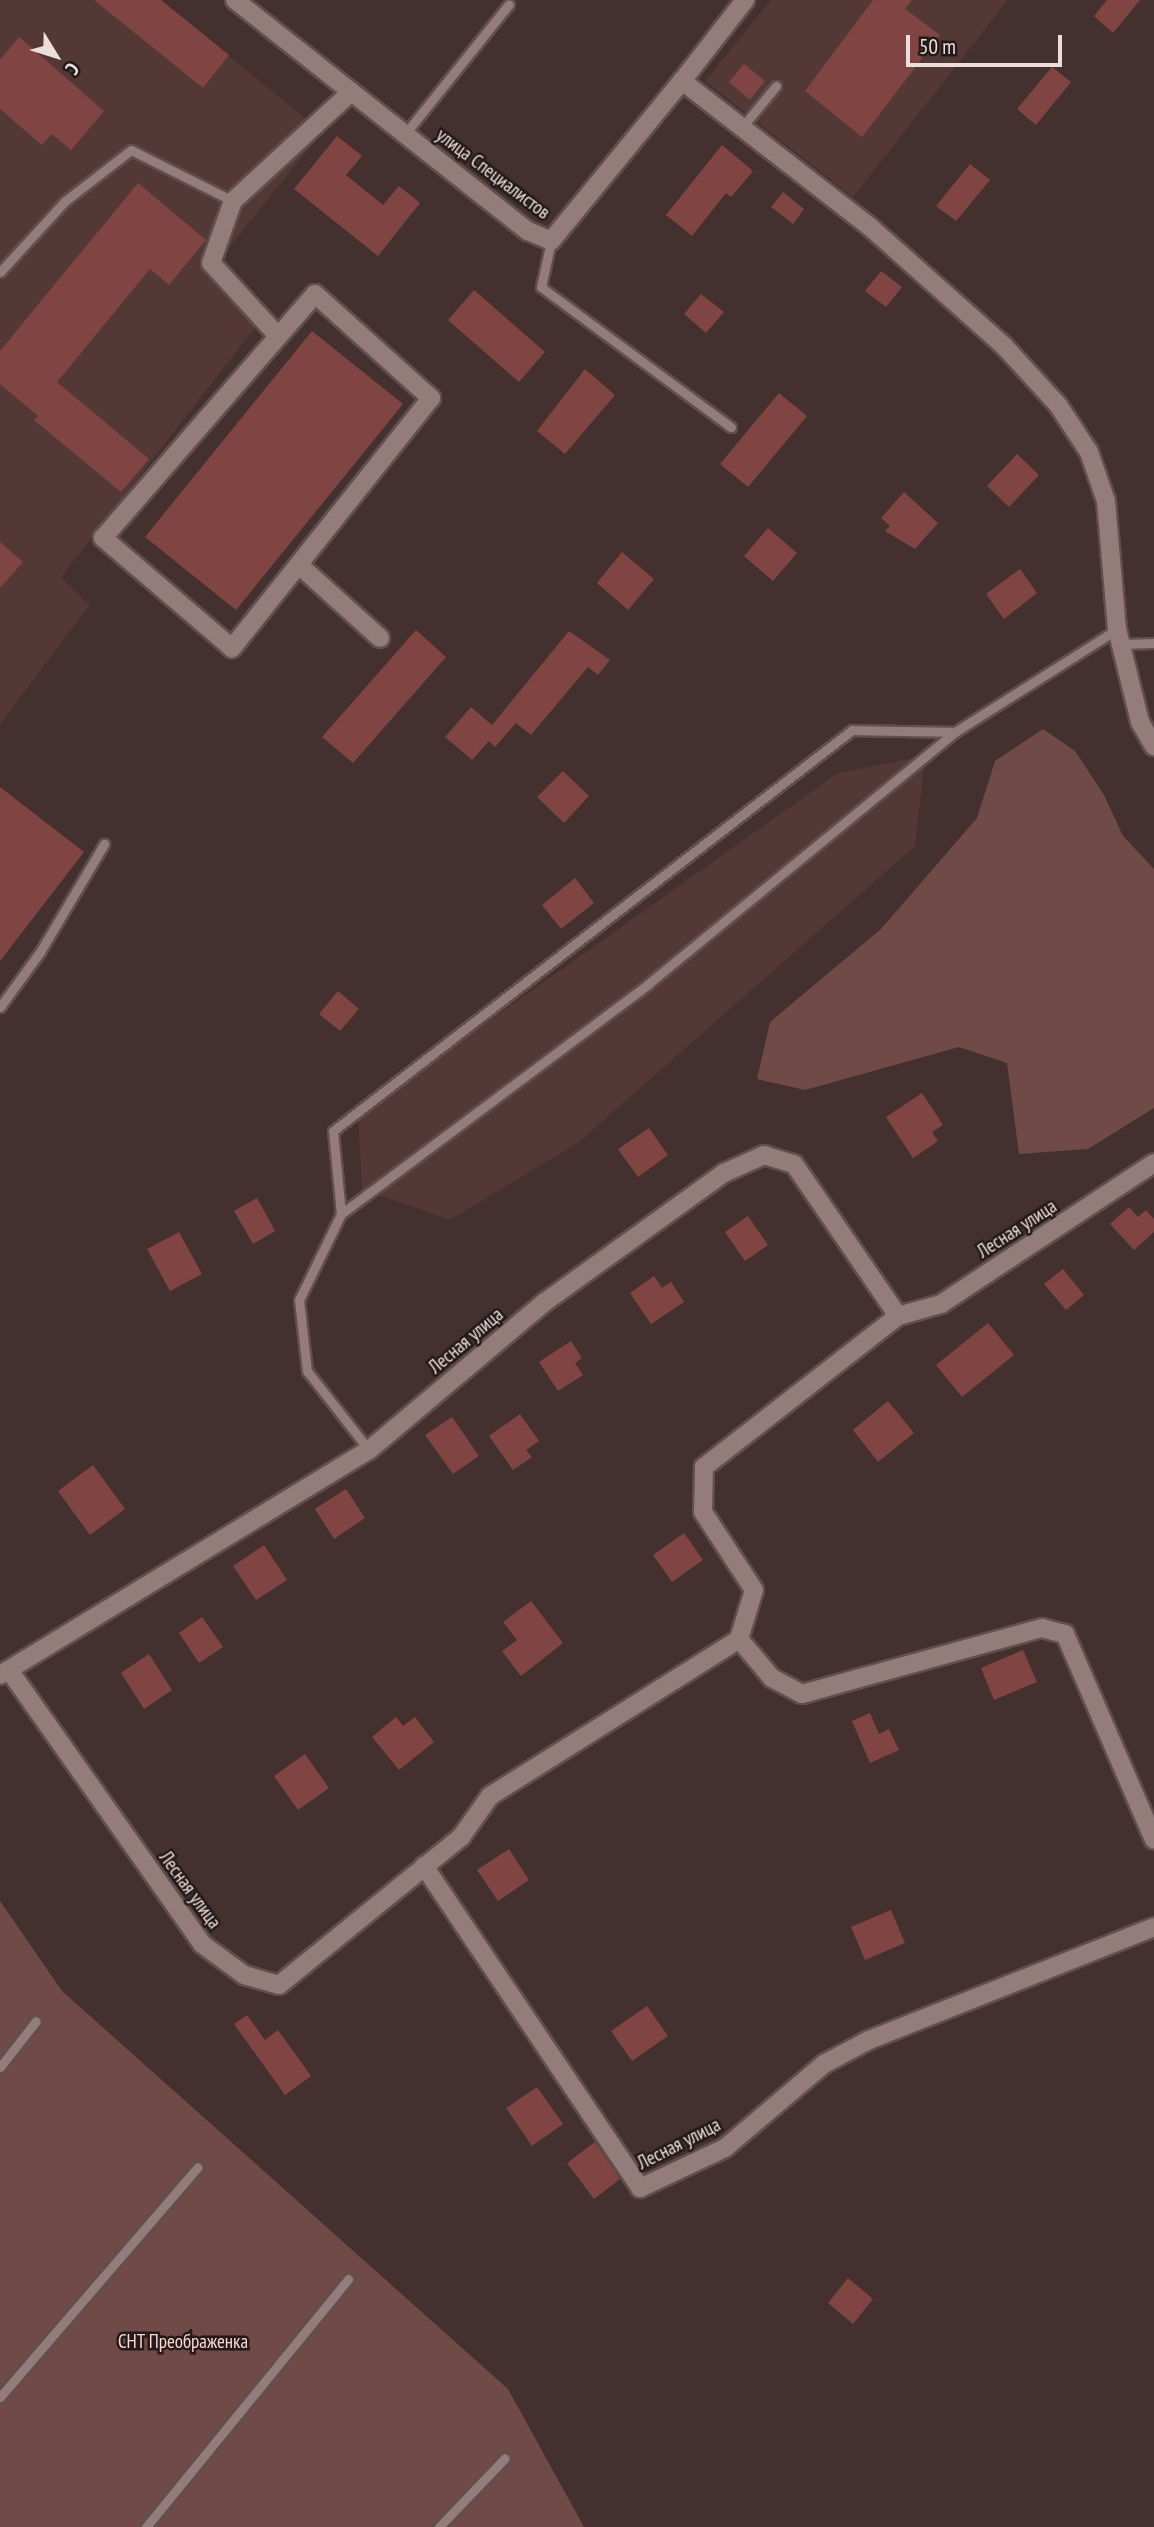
<!DOCTYPE html>
<html>
<head>
<meta charset="utf-8">
<style>
  body { margin:0 }
  #map { position:relative; width:1154px; height:2527px; overflow:hidden; background:#44302e; font-family:"PT Sans Narrow",sans-serif }
  div>[style] { position:absolute }
  [style*='--x'] { left:calc(var(--x)*1px); top:calc(var(--y)*1px); width:calc(var(--w)*1px); rotate:calc(var(--a)*1deg) }
  .built>* { inset:0; background:#533836 }
  .green>* { inset:0; background:#704a47 }
  .building>* { inset:0; background:#804542 }
  .roads { filter:drop-shadow(2px 0 #604f4e) drop-shadow(-2px 0 #604f4e) drop-shadow(0 2px #604f4e) drop-shadow(0 -2px #604f4e) }
  .lane>* { height:9px; margin:-4.5px; padding:0 4.5px; transform-origin:4.5px; border-radius:4.5px; background:#947c7a }
  .street>* { height:18px; margin:-9px; padding:0 9px; transform-origin:9px; border-radius:9px; background:#947c7a }
  .secondary>* { height:18px; margin:-9px; padding:0 9px; transform-origin:9px; border-radius:9px; background:#947c7a }
  span { translate:-50% -50%; white-space:nowrap; text-align:center; line-height:1.15; -webkit-text-stroke:5px #241a1a; paint-order:stroke }
  .street-label { font-size:19px; color:#ecdedd }
  .park-label { font-size:19px; color:#fed6d3 }
  .north { position:absolute; left:21px; top:21px; width:70px; height:70px; -webkit-text-stroke:5px #241a1a; paint-order:stroke; rotate:128deg; font-size:19px; font-weight:700; line-height:28px; text-align:center; color:#ecdedd }
  .north::after { content:''; display:block; margin:auto; width:24px; height:32px; background:#ecdedd; clip-path:polygon(50% 0,100% 100%,50% 72%,0 100%) }
  .scale { position:absolute; left:906px; top:35px; width:156px; height:32px; box-sizing:border-box; border:4px solid #ecdedd; border-top:0; padding-left:9px; font-size:21px; line-height:24px; white-space:nowrap; color:#ecdedd; -webkit-text-stroke:5px #241a1a; paint-order:stroke }
</style>
</head>
<body>
<div id="map">
  <div class="built">
    <i style="clip-path:polygon(0 0,160px 0,322px 132px,206px 276px,261px 320px,61px 577px,90px 605px,0 724px)"></i>
    <i style="clip-path:polygon(771px 0,1008px 0,853px 197px,705px 81px)"></i>
    <i style="clip-path:polygon(925px 756px,915px 846px,579px 1142px,450px 1220px,362px 1189px,358px 1114px,838px 773px)"></i>
  </div>
  <div class="green">
    <i style="clip-path:polygon(1043px 729px,1075px 751px,1104px 795px,1123px 836px,1154px 869px,1154px 1108px,1088px 1149px,1019px 1154px,1007px 1063px,959px 1047px,805px 1090px,757px 1079px,770px 1022px,881px 929px,977px 818px,995px 761px)"></i>
    <i style="clip-path:polygon(0 1901px,62px 1991px,508px 2389px,584px 2527px,0 2527px)"></i>
  </div>
  <div class="building">
    <i style="clip-path:polygon(94px 0,161px 0,229px 55px,203px 88px)"></i>
    <i style="clip-path:polygon(873px 0,912px 0,905px 9px,940px 35px,862px 137px,805px 91px)"></i>
    <i style="clip-path:polygon(1107px 0,1140px 0,1113px 33px,1094px 16px)"></i>
    <i style="clip-path:polygon(19px 37px,104px 111px,71px 150px,52px 134px,42px 145px,0 109px,0 60px)"></i>
    <i style="clip-path:polygon(744px 64px,765px 81px,750px 100px,729px 82px)"></i>
    <i style="clip-path:polygon(1052px 67px,1071px 82px,1036px 125px,1017px 109px)"></i>
    <i style="clip-path:polygon(337px 136px,362px 156px,346px 175px,383px 205px,399px 186px,420px 203px,378px 256px,294px 189px)"></i>
    <i style="clip-path:polygon(722px 145px,753px 171px,731px 197px,726px 193px,692px 236px,666px 215px)"></i>
    <i style="clip-path:polygon(970px 164px,990px 180px,956px 221px,936px 206px)"></i>
    <i style="clip-path:polygon(138px 183px,206px 240px,169px 285px,150px 269px,57px 382px,149px 459px,121px 492px,34px 420px,38px 416px,0 384px,0 351px)"></i>
    <i style="clip-path:polygon(783px 192px,804px 209px,793px 224px,771px 207px)"></i>
    <i style="clip-path:polygon(881px 271px,902px 287px,886px 307px,865px 291px)"></i>
    <i style="clip-path:polygon(474px 290px,545px 352px,519px 382px,448px 320px)"></i>
    <i style="clip-path:polygon(701px 294px,724px 312px,706px 333px,684px 314px)"></i>
    <i style="clip-path:polygon(312px 331px,403px 404px,236px 610px,145px 537px)"></i>
    <i style="clip-path:polygon(585px 369px,615px 395px,565px 454px,537px 431px)"></i>
    <i style="clip-path:polygon(779px 393px,807px 416px,748px 487px,720px 464px)"></i>
    <i style="clip-path:polygon(1017px 454px,1039px 475px,1009px 507px,987px 486px)"></i>
    <i style="clip-path:polygon(904px 492px,938px 523px,915px 549px,885px 531px,890px 526px,881px 518px)"></i>
    <i style="clip-path:polygon(768px 528px,797px 553px,773px 581px,744px 556px)"></i>
    <i style="clip-path:polygon(0 542px,23px 562px,0 588px)"></i>
    <i style="clip-path:polygon(622px 552px,654px 579px,628px 610px,597px 583px)"></i>
    <i style="clip-path:polygon(1020px 569px,1037px 593px,1004px 619px,986px 594px)"></i>
    <i style="clip-path:polygon(416px 630px,446px 657px,353px 763px,322px 737px)"></i>
    <i style="clip-path:polygon(569px 631px,610px 660px,598px 675px,588px 667px,531px 735px,516px 723px,495px 747px,489px 741px,472px 760px,445px 737px,471px 707px,492px 725px)"></i>
    <i style="clip-path:polygon(563px 771px,589px 796px,564px 823px,537px 797px)"></i>
    <i style="clip-path:polygon(0 787px,84px 852px,0 961px)"></i>
    <i style="clip-path:polygon(575px 878px,594px 903px,561px 929px,542px 905px)"></i>
    <i style="clip-path:polygon(338px 991px,359px 1009px,340px 1031px,319px 1014px)"></i>
    <i style="clip-path:polygon(922px 1093px,943px 1125px,932px 1132px,938px 1141px,913px 1158px,886px 1117px)"></i>
    <i style="clip-path:polygon(649px 1128px,668px 1155px,638px 1177px,618px 1149px)"></i>
    <i style="clip-path:polygon(257px 1198px,275px 1231px,253px 1244px,234px 1211px)"></i>
    <i style="clip-path:polygon(1129px 1207px,1138px 1217px,1146px 1210px,1154px 1219px,1154px 1232px,1134px 1250px,1110px 1224px)"></i>
    <i style="clip-path:polygon(748px 1216px,768px 1245px,745px 1261px,725px 1232px)"></i>
    <i style="clip-path:polygon(179px 1232px,202px 1274px,170px 1291px,147px 1249px)"></i>
    <i style="clip-path:polygon(1063px 1269px,1084px 1295px,1066px 1310px,1044px 1284px)"></i>
    <i style="clip-path:polygon(654px 1276px,662px 1288px,671px 1282px,684px 1302px,651px 1324px,630px 1293px)"></i>
    <i style="clip-path:polygon(988px 1323px,1014px 1355px,962px 1397px,936px 1365px)"></i>
    <i style="clip-path:polygon(571px 1341px,582px 1358px,575px 1363px,583px 1375px,558px 1391px,539px 1362px)"></i>
    <i style="clip-path:polygon(888px 1401px,914px 1433px,878px 1462px,853px 1430px)"></i>
    <i style="clip-path:polygon(520px 1414px,539px 1441px,526px 1450px,532px 1457px,513px 1470px,489px 1436px)"></i>
    <i style="clip-path:polygon(452px 1417px,479px 1456px,453px 1474px,425px 1435px)"></i>
    <i style="clip-path:polygon(93px 1465px,125px 1509px,90px 1535px,58px 1491px)"></i>
    <i style="clip-path:polygon(346px 1489px,365px 1518px,334px 1539px,315px 1509px)"></i>
    <i style="clip-path:polygon(684px 1533px,703px 1560px,672px 1582px,653px 1555px)"></i>
    <i style="clip-path:polygon(264px 1545px,287px 1580px,256px 1600px,233px 1566px)"></i>
    <i style="clip-path:polygon(531px 1601px,563px 1643px,521px 1676px,502px 1651px,517px 1640px,503px 1622px)"></i>
    <i style="clip-path:polygon(202px 1617px,223px 1647px,199px 1663px,179px 1633px)"></i>
    <i style="clip-path:polygon(1023px 1650px,1037px 1682px,994px 1700px,981px 1668px)"></i>
    <i style="clip-path:polygon(149px 1654px,172px 1690px,144px 1709px,121px 1673px)"></i>
    <i style="clip-path:polygon(870px 1713px,879px 1734px,889px 1729px,899px 1750px,870px 1763px,852px 1721px)"></i>
    <i style="clip-path:polygon(396px 1717px,403px 1726px,415px 1717px,434px 1742px,399px 1770px,372px 1737px)"></i>
    <i style="clip-path:polygon(305px 1754px,329px 1788px,298px 1810px,274px 1776px)"></i>
    <i style="clip-path:polygon(509px 1849px,529px 1880px,498px 1901px,477px 1870px)"></i>
    <i style="clip-path:polygon(891px 1910px,905px 1943px,865px 1960px,851px 1927px)"></i>
    <i style="clip-path:polygon(647px 2006px,668px 2036px,632px 2061px,611px 2031px)"></i>
    <i style="clip-path:polygon(247px 2015px,265px 2040px,278px 2030px,311px 2076px,285px 2095px,234px 2024px)"></i>
    <i style="clip-path:polygon(537px 2087px,563px 2124px,532px 2146px,506px 2108px)"></i>
    <i style="clip-path:polygon(595px 2142px,620px 2179px,594px 2199px,567px 2163px)"></i>
    <i style="clip-path:polygon(848px 2278px,873px 2299px,853px 2324px,828px 2303px)"></i>
  </div>
  <div class="roads">
    <div class="lane">
      <i style="--x:743;--y:126;--w:52;--a:-50.5"></i>
      <i style="--x:405;--y:134;--w:166;--a:-51.3"></i>
      <i style="--x:551;--y:241;--w:47;--a:102.3"></i>
      <i style="--x:541;--y:287;--w:236;--a:36.4"></i>
      <i style="--x:0;--y:272;--w:96;--a:-47.5"></i>
      <i style="--x:65;--y:201;--w:83;--a:-37.7"></i>
      <i style="--x:131;--y:150;--w:114;--a:26.6"></i>
      <i style="--x:1121;--y:644;--w:33;--a:-2"></i>
      <i style="--x:0;--y:1007;--w:68;--a:-54"></i>
      <i style="--x:40;--y:952;--w:126;--a:-59.3"></i>
      <i style="--x:341;--y:1214;--w:384;--a:-36.8"></i>
      <i style="--x:648;--y:984;--w:397;--a:-39.4"></i>
      <i style="--x:369;--y:1450;--w:100;--a:-128.1"></i>
      <i style="--x:307;--y:1371;--w:71;--a:-96.4"></i>
      <i style="--x:299;--y:1300;--w:96;--a:-64"></i>
      <i style="--x:341;--y:1214;--w:83;--a:-95.5"></i>
      <i style="--x:333;--y:1131;--w:656;--a:-37.69"></i>
      <i style="--x:852;--y:730;--w:103;--a:1.1"></i>
      <i style="--x:955;--y:732;--w:192;--a:-32.4"></i>
      <i style="--x:0;--y:2067;--w:58;--a:-52"></i>
      <i style="--x:0;--y:2397;--w:303;--a:-49.3"></i>
      <i style="--x:146;--y:2527;--w:320;--a:-50.8"></i>
      <i style="--x:439;--y:2527;--w:95;--a:-46.3"></i>
    </div>
    <div class="street">
      <i style="--x:682;--y:81;--w:103;--a:-52.1"></i>
      <i style="--x:315;--y:294;--w:156;--a:41.9"></i>
      <i style="--x:431;--y:398;--w:320;--a:128.5"></i>
      <i style="--x:232;--y:648;--w:170;--a:-139.5"></i>
      <i style="--x:103;--y:538;--w:323;--a:-49"></i>
      <i style="--x:278;--y:336;--w:99;--a:-132.5"></i>
      <i style="--x:211;--y:263;--w:66;--a:-70.5"></i>
      <i style="--x:233;--y:201;--w:161;--a:-42.7"></i>
      <i style="--x:299;--y:565;--w:109;--a:42"></i>
      <i style="--x:739;--y:1639;--w:51;--a:49.8"></i>
      <i style="--x:772;--y:1678;--w:34;--a:28"></i>
      <i style="--x:802;--y:1694;--w:249;--a:-15.4"></i>
      <i style="--x:1042;--y:1628;--w:24;--a:15"></i>
      <i style="--x:1065;--y:1634;--w:224;--a:66.6"></i>
      <i style="--x:9;--y:1670;--w:335;--a:54.8"></i>
      <i style="--x:202;--y:1944;--w:52;--a:36.4"></i>
      <i style="--x:244;--y:1975;--w:36;--a:16"></i>
      <i style="--x:279;--y:1985;--w:235;--a:-39.1"></i>
      <i style="--x:461;--y:1837;--w:50;--a:-54.7"></i>
      <i style="--x:490;--y:1796;--w:294;--a:-32.2"></i>
      <i style="--x:739;--y:1639;--w:51;--a:-73"></i>
      <i style="--x:754;--y:1590;--w:93;--a:-123.2"></i>
      <i style="--x:703;--y:1512;--w:45;--a:-88.7"></i>
      <i style="--x:704;--y:1467;--w:246;--a:-37.9"></i>
      <i style="--x:0;--y:1675;--w:432;--a:-31.4"></i>
      <i style="--x:369;--y:1450;--w:230;--a:-40.1"></i>
      <i style="--x:545;--y:1302;--w:221;--a:-35.8"></i>
      <i style="--x:724;--y:1173;--w:44;--a:-24.2"></i>
      <i style="--x:764;--y:1155;--w:31;--a:17"></i>
      <i style="--x:794;--y:1164;--w:184;--a:55.6"></i>
      <i style="--x:898;--y:1316;--w:45;--a:-15.6"></i>
      <i style="--x:941;--y:1304;--w:255;--a:-33.5"></i>
      <i style="--x:424;--y:1866;--w:388;--a:56.1"></i>
      <i style="--x:640;--y:2188;--w:94;--a:-25.2"></i>
      <i style="--x:725;--y:2148;--w:130;--a:-40.3"></i>
      <i style="--x:824;--y:2064;--w:51;--a:-28.1"></i>
      <i style="--x:869;--y:2040;--w:307;--a:-21.6"></i>
    </div>
    <div class="secondary">
      <i style="--x:235;--y:0;--w:373;--a:38.3"></i>
      <i style="--x:528;--y:231;--w:25;--a:23"></i>
      <i style="--x:551;--y:241;--w:207;--a:-50.7"></i>
      <i style="--x:682;--y:81;--w:237;--a:37.8"></i>
      <i style="--x:869;--y:226;--w:181;--a:41.6"></i>
      <i style="--x:1004;--y:346;--w:80;--a:47.5"></i>
      <i style="--x:1058;--y:405;--w:56;--a:56.6"></i>
      <i style="--x:1089;--y:452;--w:52;--a:70.9"></i>
      <i style="--x:1106;--y:501;--w:128;--a:85.1"></i>
      <i style="--x:1117;--y:629;--w:96;--a:76.1"></i>
      <i style="--x:1140;--y:722;--w:28;--a:60"></i>
    </div>
  </div>
  <div class="street-label">
    <span style="left:493px;top:174px;rotate:37deg">улица Специалистов</span>
    <span style="left:1017px;top:1229px;rotate:-33deg">Лесная улица</span>
    <span style="left:466px;top:1341px;rotate:-40deg">Лесная улица</span>
    <span style="left:190px;top:1890px;rotate:54deg">Лесная улица</span>
    <span style="left:679px;top:2144px;rotate:-27deg">Лесная улица</span>
  </div>
  <div class="park-label">
    <span style="left:183px;top:2342px">СНТ Преображенка</span>
  </div>
  <div class="north">С</div>
  <div class="scale">50 m</div>
</div>
</body>
</html>
